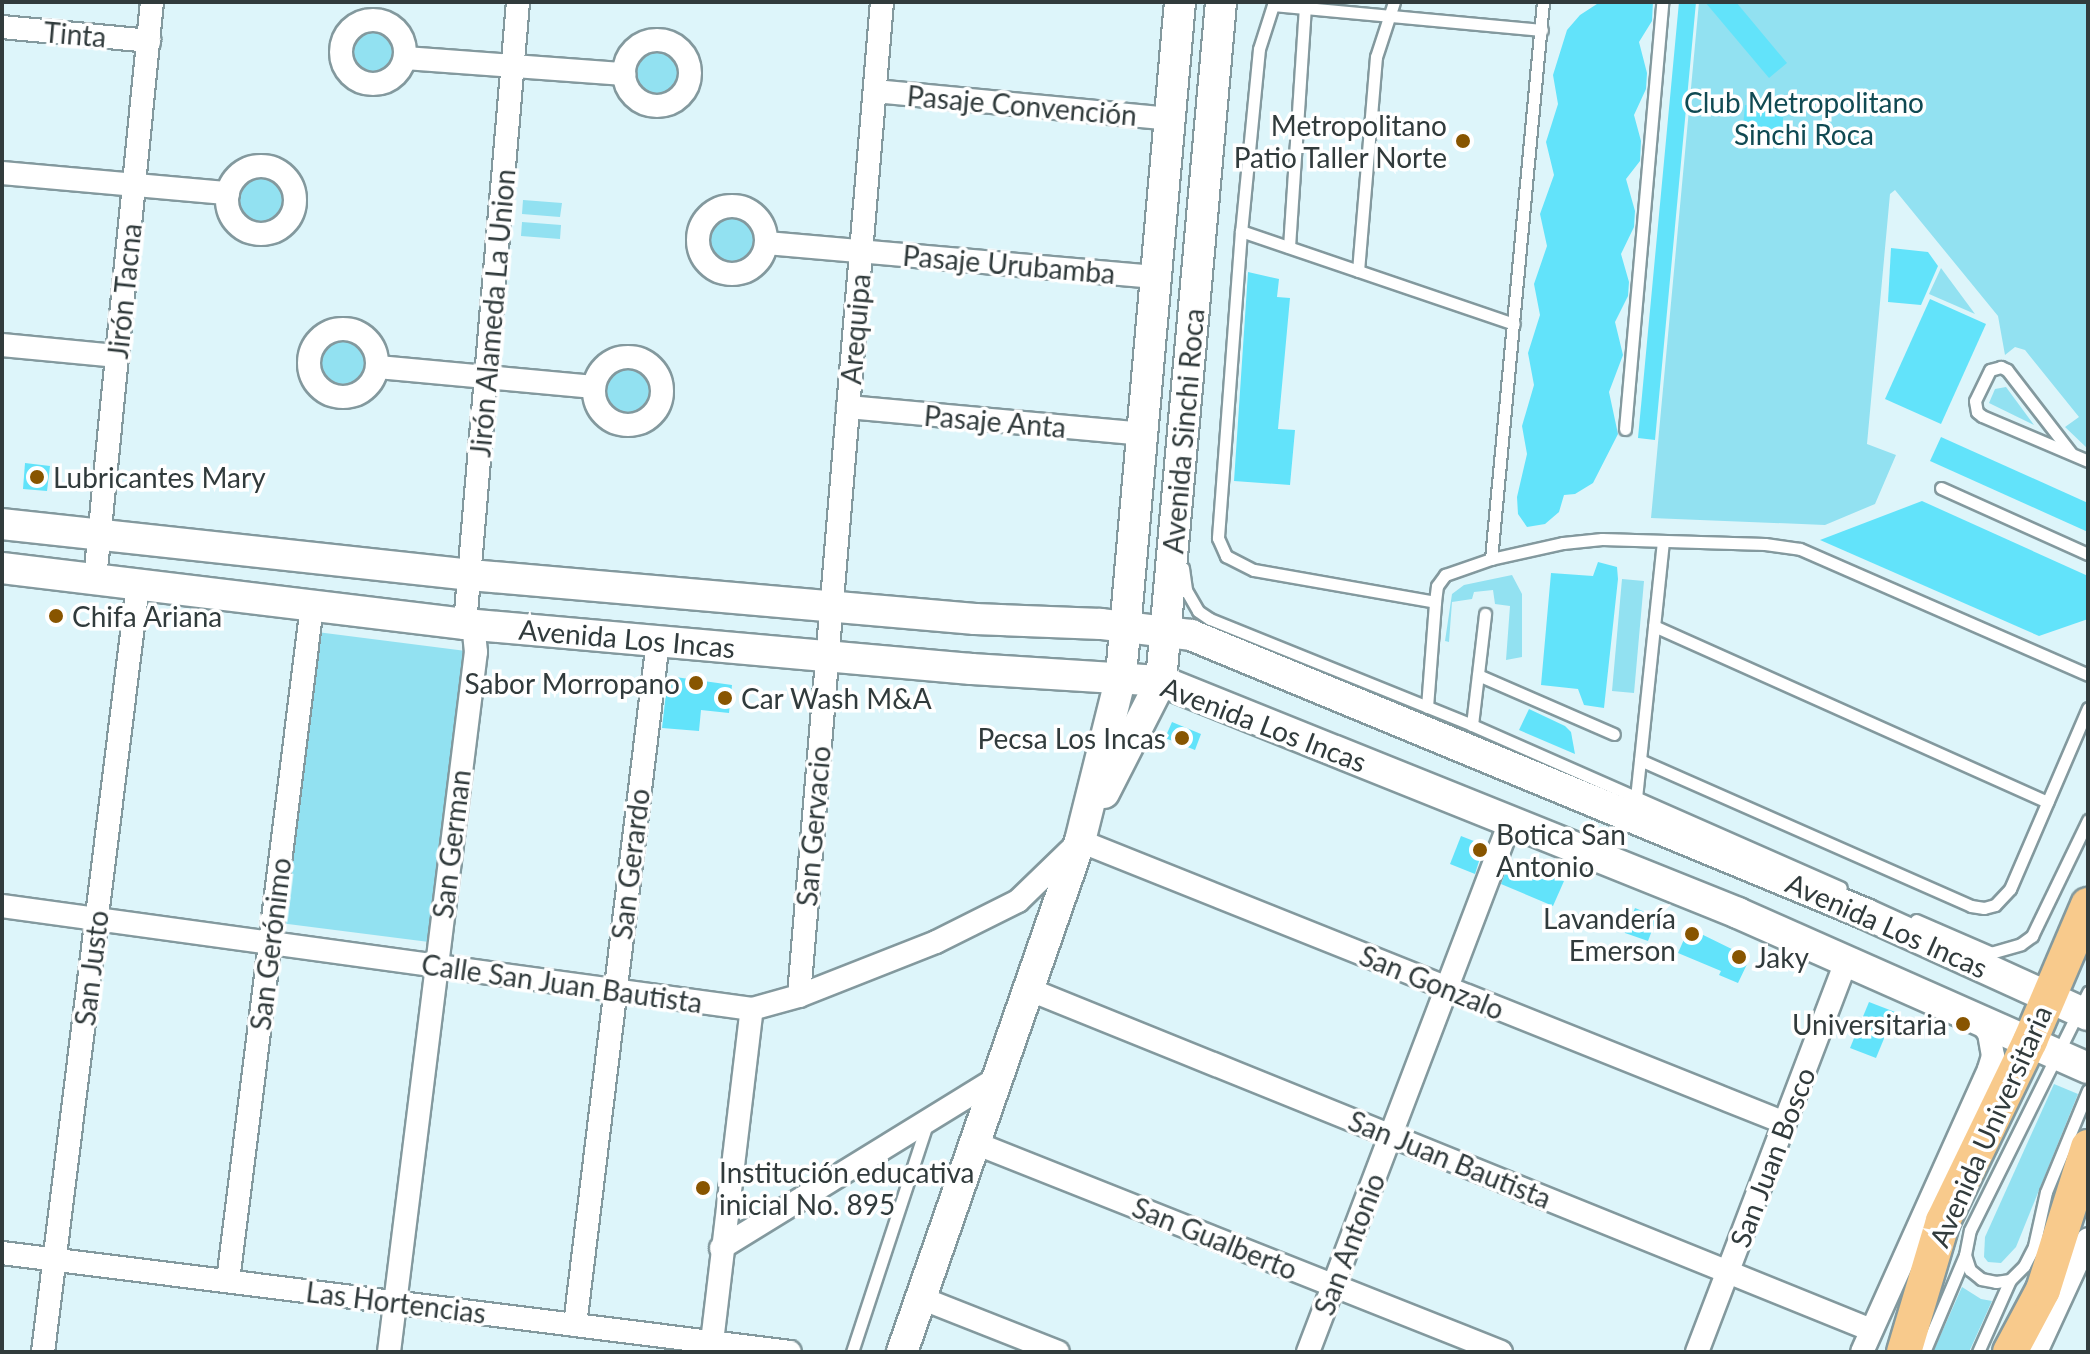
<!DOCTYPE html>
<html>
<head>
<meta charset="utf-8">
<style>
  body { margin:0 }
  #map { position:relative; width:2090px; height:1354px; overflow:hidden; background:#ddf5fa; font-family:Lato,sans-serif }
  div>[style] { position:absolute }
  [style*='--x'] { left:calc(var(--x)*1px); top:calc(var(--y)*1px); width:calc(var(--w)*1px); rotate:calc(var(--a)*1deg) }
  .green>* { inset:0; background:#92e1f1 }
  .round { border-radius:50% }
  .building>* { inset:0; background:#62e3fa }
  .roads { filter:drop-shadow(2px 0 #83999e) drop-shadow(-2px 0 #83999e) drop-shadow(0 2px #83999e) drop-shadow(0 -2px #83999e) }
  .lane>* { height:11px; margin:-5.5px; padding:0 5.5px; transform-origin:5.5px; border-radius:5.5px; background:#fff }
  .street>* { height:22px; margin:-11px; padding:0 11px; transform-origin:11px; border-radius:11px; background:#fff }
  .street>.ring { margin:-11px; padding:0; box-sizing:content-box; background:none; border:22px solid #fff; border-radius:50% }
  .secondary>* { height:30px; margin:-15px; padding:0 15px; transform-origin:15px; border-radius:15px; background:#fff }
  .primary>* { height:34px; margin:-17px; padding:0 17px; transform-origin:17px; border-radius:17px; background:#f8ca8c }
  .dots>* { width:22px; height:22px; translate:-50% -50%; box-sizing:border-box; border:4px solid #fff; border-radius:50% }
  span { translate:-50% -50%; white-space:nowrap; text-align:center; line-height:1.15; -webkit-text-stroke:7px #fff; paint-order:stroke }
  .street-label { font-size:28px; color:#313b3c }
  .park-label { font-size:28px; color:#104a53 }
  .poi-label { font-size:28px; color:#313b3c }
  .right { translate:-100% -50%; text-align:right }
  .left { translate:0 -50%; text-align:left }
  .frame { position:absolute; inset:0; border:4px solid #313b3c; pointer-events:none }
</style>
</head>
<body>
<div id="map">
  <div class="green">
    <i style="clip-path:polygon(1699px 2px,2088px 2px,2088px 449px,2065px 427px,2079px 417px,2025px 350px,2015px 347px,2005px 355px,1998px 316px,1895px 190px,1890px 194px,1867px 444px,1896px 455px,1875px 504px,1825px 525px,1651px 518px)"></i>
    <i class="round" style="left:349px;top:28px;width:48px;height:48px"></i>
    <i class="round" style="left:631px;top:48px;width:52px;height:52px"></i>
    <i class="round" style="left:237px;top:175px;width:50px;height:50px"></i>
    <i style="clip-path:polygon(523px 200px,562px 203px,560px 217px,522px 214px)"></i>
    <i class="round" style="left:704px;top:212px;width:56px;height:56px"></i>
    <i style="clip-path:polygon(522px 222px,561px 225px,560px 239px,521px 236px)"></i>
    <i style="clip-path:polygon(1941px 268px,1975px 314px,1929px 294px)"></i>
    <i class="round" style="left:316px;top:337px;width:54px;height:54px"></i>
    <i class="round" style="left:602px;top:366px;width:52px;height:52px"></i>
    <i style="clip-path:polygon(2006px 387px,2034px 425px,1989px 403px,1995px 389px)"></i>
    <i style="clip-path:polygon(1512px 575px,1522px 594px,1522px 657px,1506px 660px,1510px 606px,1495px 604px,1493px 590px,1474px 592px,1472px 599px,1452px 602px,1449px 642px,1445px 641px,1452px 594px,1464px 585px)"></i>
    <i style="clip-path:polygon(1622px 579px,1644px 581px,1634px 693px,1612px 691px)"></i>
    <i style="clip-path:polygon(317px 632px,466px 651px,429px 942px,280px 923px)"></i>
    <i style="clip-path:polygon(2054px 1084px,2078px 1094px,2016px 1247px,2001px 1263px,1988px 1262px,1984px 1257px,1985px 1237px)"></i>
    <i style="clip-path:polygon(1962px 1287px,1981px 1299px,1992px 1301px,1969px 1352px,1933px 1352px)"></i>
  </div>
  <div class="building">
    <i style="clip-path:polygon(1600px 2px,1653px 2px,1652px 21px,1639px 42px,1647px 73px,1646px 89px,1634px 115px,1641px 141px,1640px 161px,1626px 179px,1635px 211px,1634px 227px,1621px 254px,1629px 282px,1628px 296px,1615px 322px,1623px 355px,1609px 392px,1618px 434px,1593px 483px,1575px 494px,1564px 495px,1559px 512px,1545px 524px,1527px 527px,1518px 514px,1517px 497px,1527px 454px,1522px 426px,1534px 385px,1528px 353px,1540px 315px,1534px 284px,1547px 246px,1540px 214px,1554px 175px,1546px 142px,1558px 104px,1553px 75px,1567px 30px,1580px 15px)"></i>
    <i style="clip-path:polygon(1679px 2px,1696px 2px,1655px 440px,1638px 438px)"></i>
    <i style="clip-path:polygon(1705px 2px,1736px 2px,1787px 63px,1769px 78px)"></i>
    <i style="clip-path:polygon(1745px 105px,1784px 109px,1782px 130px,1743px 126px)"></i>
    <i style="clip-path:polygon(1891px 248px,1928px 252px,1938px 266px,1921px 305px,1888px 302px)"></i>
    <i style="clip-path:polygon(1248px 272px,1279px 279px,1277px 297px,1290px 298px,1278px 429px,1295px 430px,1290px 485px,1234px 481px)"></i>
    <i style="clip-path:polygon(1930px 299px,1986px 324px,1941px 424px,1885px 399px)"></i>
    <i style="clip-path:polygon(1941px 437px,2088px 503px,2088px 532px,1930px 461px)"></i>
    <i style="clip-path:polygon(25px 463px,50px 466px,47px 491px,23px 489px)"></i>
    <i style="clip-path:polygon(1922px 501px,2088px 576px,2088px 619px,2039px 636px,1820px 540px)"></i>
    <i style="clip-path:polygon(1598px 562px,1617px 567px,1618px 579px,1604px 708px,1584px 705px,1578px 689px,1541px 685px,1551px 573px,1593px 576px)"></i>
    <i style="clip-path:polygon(668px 676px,732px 685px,729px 713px,701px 710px,699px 731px,662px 728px)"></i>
    <i style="clip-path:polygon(1529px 709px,1565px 726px,1571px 732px,1575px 754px,1519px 730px)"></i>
    <i style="clip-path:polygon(1172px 722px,1201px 734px,1195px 750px,1165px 738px)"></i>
    <i style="clip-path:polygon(1461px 836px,1484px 845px,1475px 874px,1450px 864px)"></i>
    <i style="clip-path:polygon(1517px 862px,1564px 881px,1553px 906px,1501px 884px,1508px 866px)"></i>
    <i style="clip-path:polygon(1635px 908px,1657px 917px,1648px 941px,1625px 933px)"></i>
    <i style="clip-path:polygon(1689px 928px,1750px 958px,1738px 983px,1719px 975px,1721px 971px,1678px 953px)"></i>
    <i style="clip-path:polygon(1869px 1002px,1895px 1012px,1876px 1058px,1850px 1048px)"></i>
  </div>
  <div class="roads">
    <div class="lane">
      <i style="--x:1274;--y:2;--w:49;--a:107.7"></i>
      <i style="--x:1259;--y:49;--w:183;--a:95.6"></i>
      <i style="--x:1241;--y:231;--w:308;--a:94.3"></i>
      <i style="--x:1218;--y:538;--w:20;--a:66"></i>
      <i style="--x:1226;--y:556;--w:31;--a:27"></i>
      <i style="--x:1254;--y:570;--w:184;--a:10"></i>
      <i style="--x:1273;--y:5;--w:270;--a:5.3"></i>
      <i style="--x:1241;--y:231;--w:288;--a:18.8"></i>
      <i style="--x:1289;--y:247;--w:245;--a:-86.2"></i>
      <i style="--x:1358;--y:271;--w:215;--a:-85.2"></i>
      <i style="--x:1376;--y:57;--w:58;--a:-71.9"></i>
      <i style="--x:1625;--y:429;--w:429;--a:-85"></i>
      <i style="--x:2071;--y:453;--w:105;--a:-127.6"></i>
      <i style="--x:2007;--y:370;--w:7;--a:-153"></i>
      <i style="--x:2001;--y:367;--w:11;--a:165"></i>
      <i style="--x:1990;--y:370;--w:34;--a:116"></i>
      <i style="--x:1975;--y:401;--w:11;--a:80"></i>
      <i style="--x:1977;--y:412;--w:6;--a:39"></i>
      <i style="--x:1982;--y:416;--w:115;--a:23"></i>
      <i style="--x:1941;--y:488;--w:161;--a:24.2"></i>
      <i style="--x:1491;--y:559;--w:559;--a:-84.67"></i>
      <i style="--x:1183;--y:568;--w:22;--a:82"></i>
      <i style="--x:1186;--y:590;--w:24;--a:60"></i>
      <i style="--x:1198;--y:611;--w:14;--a:34"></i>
      <i style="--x:1210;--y:619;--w:283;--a:22"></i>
      <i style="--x:1472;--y:725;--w:403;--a:23.8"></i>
      <i style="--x:1654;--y:626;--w:431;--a:24.1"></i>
      <i style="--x:1478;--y:675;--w:148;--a:23.5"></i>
      <i style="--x:1427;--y:707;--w:105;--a:-85.6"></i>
      <i style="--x:1435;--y:602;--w:16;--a:-83"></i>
      <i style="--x:1437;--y:586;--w:14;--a:-54"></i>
      <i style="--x:1445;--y:575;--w:49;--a:-19.2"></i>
      <i style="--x:1491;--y:559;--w:74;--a:-12.5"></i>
      <i style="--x:1563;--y:543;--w:39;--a:-6"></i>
      <i style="--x:1602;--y:539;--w:163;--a:1.8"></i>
      <i style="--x:1765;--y:544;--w:35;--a:8"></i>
      <i style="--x:1800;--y:549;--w:314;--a:23.6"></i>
      <i style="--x:1472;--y:725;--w:112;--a:-83.3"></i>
      <i style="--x:1640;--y:760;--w:362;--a:23.8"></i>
      <i style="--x:1971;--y:906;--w:13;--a:9"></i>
      <i style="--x:1984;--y:908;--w:11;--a:-15"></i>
      <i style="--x:1995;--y:905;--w:22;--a:-47"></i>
      <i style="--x:2010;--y:889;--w:197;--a:-66.7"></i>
      <i style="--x:1636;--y:798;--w:258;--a:-84"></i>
      <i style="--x:1916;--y:920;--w:83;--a:23.5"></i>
      <i style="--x:1987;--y:954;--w:35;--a:-16"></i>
      <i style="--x:2021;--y:944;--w:14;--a:-36"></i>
      <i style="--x:2032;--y:936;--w:129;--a:-64.2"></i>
      <i style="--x:1965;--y:1255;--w:16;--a:72"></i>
      <i style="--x:1970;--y:1270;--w:14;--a:39"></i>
      <i style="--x:1981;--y:1279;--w:15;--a:11"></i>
      <i style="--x:1996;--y:1282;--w:14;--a:-8"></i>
      <i style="--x:852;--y:1352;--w:240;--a:-71.8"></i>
      <i style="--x:1924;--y:1352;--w:105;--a:-67.1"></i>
      <i style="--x:1965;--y:1255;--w:25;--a:-79"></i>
      <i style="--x:1970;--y:1230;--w:266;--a:-63.6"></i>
      <i style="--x:1978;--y:1352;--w:79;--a:-66"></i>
      <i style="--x:2010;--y:1280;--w:20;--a:-45"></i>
      <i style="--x:2024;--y:1266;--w:22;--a:-63"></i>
      <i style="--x:2034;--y:1246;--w:55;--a:-77.5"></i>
      <i style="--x:2046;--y:1192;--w:110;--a:-67.6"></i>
    </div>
    <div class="street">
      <i class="ring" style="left:341px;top:20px;width:42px;height:42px"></i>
      <i style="--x:2;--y:27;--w:148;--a:5.4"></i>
      <i class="ring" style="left:624px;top:40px;width:44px;height:44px"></i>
      <i style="--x:405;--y:58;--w:220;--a:4.2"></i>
      <i style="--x:875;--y:91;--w:296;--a:5.4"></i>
      <i class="ring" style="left:227px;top:166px;width:46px;height:46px"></i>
      <i style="--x:2;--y:173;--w:227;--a:5.1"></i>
      <i class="ring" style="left:698px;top:206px;width:46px;height:46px"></i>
      <i style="--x:766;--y:243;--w:391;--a:5"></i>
      <i class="ring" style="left:309px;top:329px;width:46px;height:46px"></i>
      <i style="--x:2;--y:345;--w:116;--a:5.5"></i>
      <i class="ring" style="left:594px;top:357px;width:46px;height:46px"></i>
      <i style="--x:378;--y:367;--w:217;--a:5.3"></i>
      <i style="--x:848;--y:407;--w:295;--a:5.2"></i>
      <i style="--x:95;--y:579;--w:580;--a:-84.36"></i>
      <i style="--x:465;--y:624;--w:624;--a:-85.13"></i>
      <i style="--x:2;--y:906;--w:757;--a:7.82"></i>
      <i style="--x:752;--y:1009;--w:49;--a:-15.5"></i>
      <i style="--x:799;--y:996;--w:147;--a:-21.5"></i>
      <i style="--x:936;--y:942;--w:92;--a:-26.6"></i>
      <i style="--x:1018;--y:901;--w:86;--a:-44.1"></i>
      <i style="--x:1080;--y:841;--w:759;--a:21.8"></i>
      <i style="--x:1028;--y:989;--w:909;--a:22.02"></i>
      <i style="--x:799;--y:996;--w:997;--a:-85.23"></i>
      <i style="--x:975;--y:1143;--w:566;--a:21.67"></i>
      <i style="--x:721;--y:1248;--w:324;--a:-31.6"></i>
      <i style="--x:2;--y:1253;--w:794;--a:7.16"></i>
      <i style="--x:228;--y:1281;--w:680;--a:-82.91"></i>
      <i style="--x:921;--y:1298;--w:147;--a:21.5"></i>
      <i style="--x:575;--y:1325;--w:689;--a:-83.08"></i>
      <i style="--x:712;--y:1342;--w:335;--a:-83.2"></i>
      <i style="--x:43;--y:1352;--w:773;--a:-82.94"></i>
      <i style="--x:389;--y:1352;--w:705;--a:-82.92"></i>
      <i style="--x:476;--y:652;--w:27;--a:-96"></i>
      <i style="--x:1308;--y:1352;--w:567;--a:-69.14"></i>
      <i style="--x:1697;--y:1352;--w:417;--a:-69.1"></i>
      <i style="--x:1862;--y:1352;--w:310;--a:-65.8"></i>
      <i style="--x:1989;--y:1069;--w:14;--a:-73"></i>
      <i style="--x:1993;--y:1056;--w:23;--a:-100"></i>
      <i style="--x:1989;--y:1033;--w:19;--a:-129"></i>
      <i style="--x:2036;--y:1352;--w:124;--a:-65.3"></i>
    </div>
    <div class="secondary">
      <i style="--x:2;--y:524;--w:471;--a:6.2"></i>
      <i style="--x:470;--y:575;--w:507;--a:4.98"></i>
      <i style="--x:975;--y:619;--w:126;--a:2.3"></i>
      <i style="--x:1101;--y:624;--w:91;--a:7"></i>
      <i style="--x:1191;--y:635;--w:730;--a:22.46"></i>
      <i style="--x:1866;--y:914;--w:244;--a:24.5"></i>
      <i style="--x:2;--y:568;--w:466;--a:6.9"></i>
      <i style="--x:465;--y:624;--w:508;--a:5.08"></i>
      <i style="--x:971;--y:669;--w:190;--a:3.6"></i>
      <i style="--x:1161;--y:681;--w:622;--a:21.9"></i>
      <i style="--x:1738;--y:913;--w:383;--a:23.9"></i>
      <i style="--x:1104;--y:793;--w:126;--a:-63"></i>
      <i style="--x:1161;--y:681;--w:682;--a:-84.95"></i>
      <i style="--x:902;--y:1352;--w:541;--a:-70.79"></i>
      <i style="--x:1080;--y:841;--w:170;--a:-76"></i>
      <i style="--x:1121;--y:676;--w:677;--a:-85"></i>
    </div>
    <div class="primary">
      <i style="--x:1904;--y:1352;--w:137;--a:-73.4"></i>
      <i style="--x:1943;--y:1221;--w:200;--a:-64.2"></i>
      <i style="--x:2030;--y:1041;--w:148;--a:-66.9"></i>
      <i style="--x:2010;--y:1352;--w:70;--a:-62"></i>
      <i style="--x:2043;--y:1290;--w:150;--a:-72.5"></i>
    </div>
  </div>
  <div class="dots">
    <i style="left:1463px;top:141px;background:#850"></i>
    <i style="left:37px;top:477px;background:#850"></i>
    <i style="left:56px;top:616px;background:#850"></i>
    <i style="left:696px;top:683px;background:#850"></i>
    <i style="left:725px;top:698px;background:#850"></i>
    <i style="left:1182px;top:738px;background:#850"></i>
    <i style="left:1480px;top:850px;background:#850"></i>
    <i style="left:1692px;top:934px;background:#850"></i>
    <i style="left:1739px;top:957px;background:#850"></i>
    <i style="left:1963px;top:1024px;background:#850"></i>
    <i style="left:703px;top:1188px;background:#850"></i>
  </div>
  <div class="street-label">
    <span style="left:75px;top:34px;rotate:5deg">Tinta</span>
    <span style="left:1022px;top:105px;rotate:5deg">Pasaje Convención</span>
    <span style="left:1009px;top:264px;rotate:5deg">Pasaje Urubamba</span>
    <span style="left:124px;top:291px;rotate:-84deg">Jirón Tacna</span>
    <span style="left:492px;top:313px;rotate:-85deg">Jirón Alameda La Union</span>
    <span style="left:855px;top:329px;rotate:-85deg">Arequipa</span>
    <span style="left:995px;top:421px;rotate:5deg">Pasaje Anta</span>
    <span style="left:1183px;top:431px;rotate:-85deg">Avenida Sinchi Roca</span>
    <span style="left:627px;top:638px;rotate:5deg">Avenida Los Incas</span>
    <span style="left:1264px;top:724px;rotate:21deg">Avenida Los Incas</span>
    <span style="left:813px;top:826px;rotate:-85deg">San Gervacio</span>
    <span style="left:451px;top:844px;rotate:-83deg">San German</span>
    <span style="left:630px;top:864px;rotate:-83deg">San Gerardo</span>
    <span style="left:1887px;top:925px;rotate:24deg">Avenida Los Incas</span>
    <span style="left:270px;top:944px;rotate:-83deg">San Gerónimo</span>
    <span style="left:91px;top:968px;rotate:-83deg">San Justo</span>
    <span style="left:1432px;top:982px;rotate:22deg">San Gonzalo</span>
    <span style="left:562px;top:983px;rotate:8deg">Calle San Juan Bautista</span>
    <span style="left:1990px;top:1126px;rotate:-66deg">Avenida Universitaria</span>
    <span style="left:1772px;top:1157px;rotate:-69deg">San Juan Bosco</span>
    <span style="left:1450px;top:1159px;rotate:22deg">San Juan Bautista</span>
    <span style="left:1215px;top:1238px;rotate:22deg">San Gualberto</span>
    <span style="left:1349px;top:1244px;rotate:-69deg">San Antonio</span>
    <span style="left:396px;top:1302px;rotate:7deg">Las Hortencias</span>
  </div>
  <div class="park-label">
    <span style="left:1804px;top:118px">Club Metropolitano<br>Sinchi Roca</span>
  </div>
  <div class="poi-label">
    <span class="right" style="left:1447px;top:141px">Metropolitano<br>Patio Taller Norte</span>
    <span class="left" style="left:53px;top:477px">Lubricantes Mary</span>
    <span class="left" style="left:72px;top:616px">Chifa Ariana</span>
    <span class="right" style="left:680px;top:683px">Sabor Morropano</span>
    <span class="left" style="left:741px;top:698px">Car Wash M&amp;A</span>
    <span class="right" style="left:1166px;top:738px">Pecsa Los Incas</span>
    <span class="left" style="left:1496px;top:850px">Botica San<br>Antonio</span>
    <span class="right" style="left:1676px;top:934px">Lavandería<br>Emerson</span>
    <span class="left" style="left:1755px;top:957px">Jaky</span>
    <span class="right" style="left:1947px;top:1024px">Universitaria</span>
    <span class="left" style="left:719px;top:1188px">Institución educativa<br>inicial No. 895</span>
  </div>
  <div class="frame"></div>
</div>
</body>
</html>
